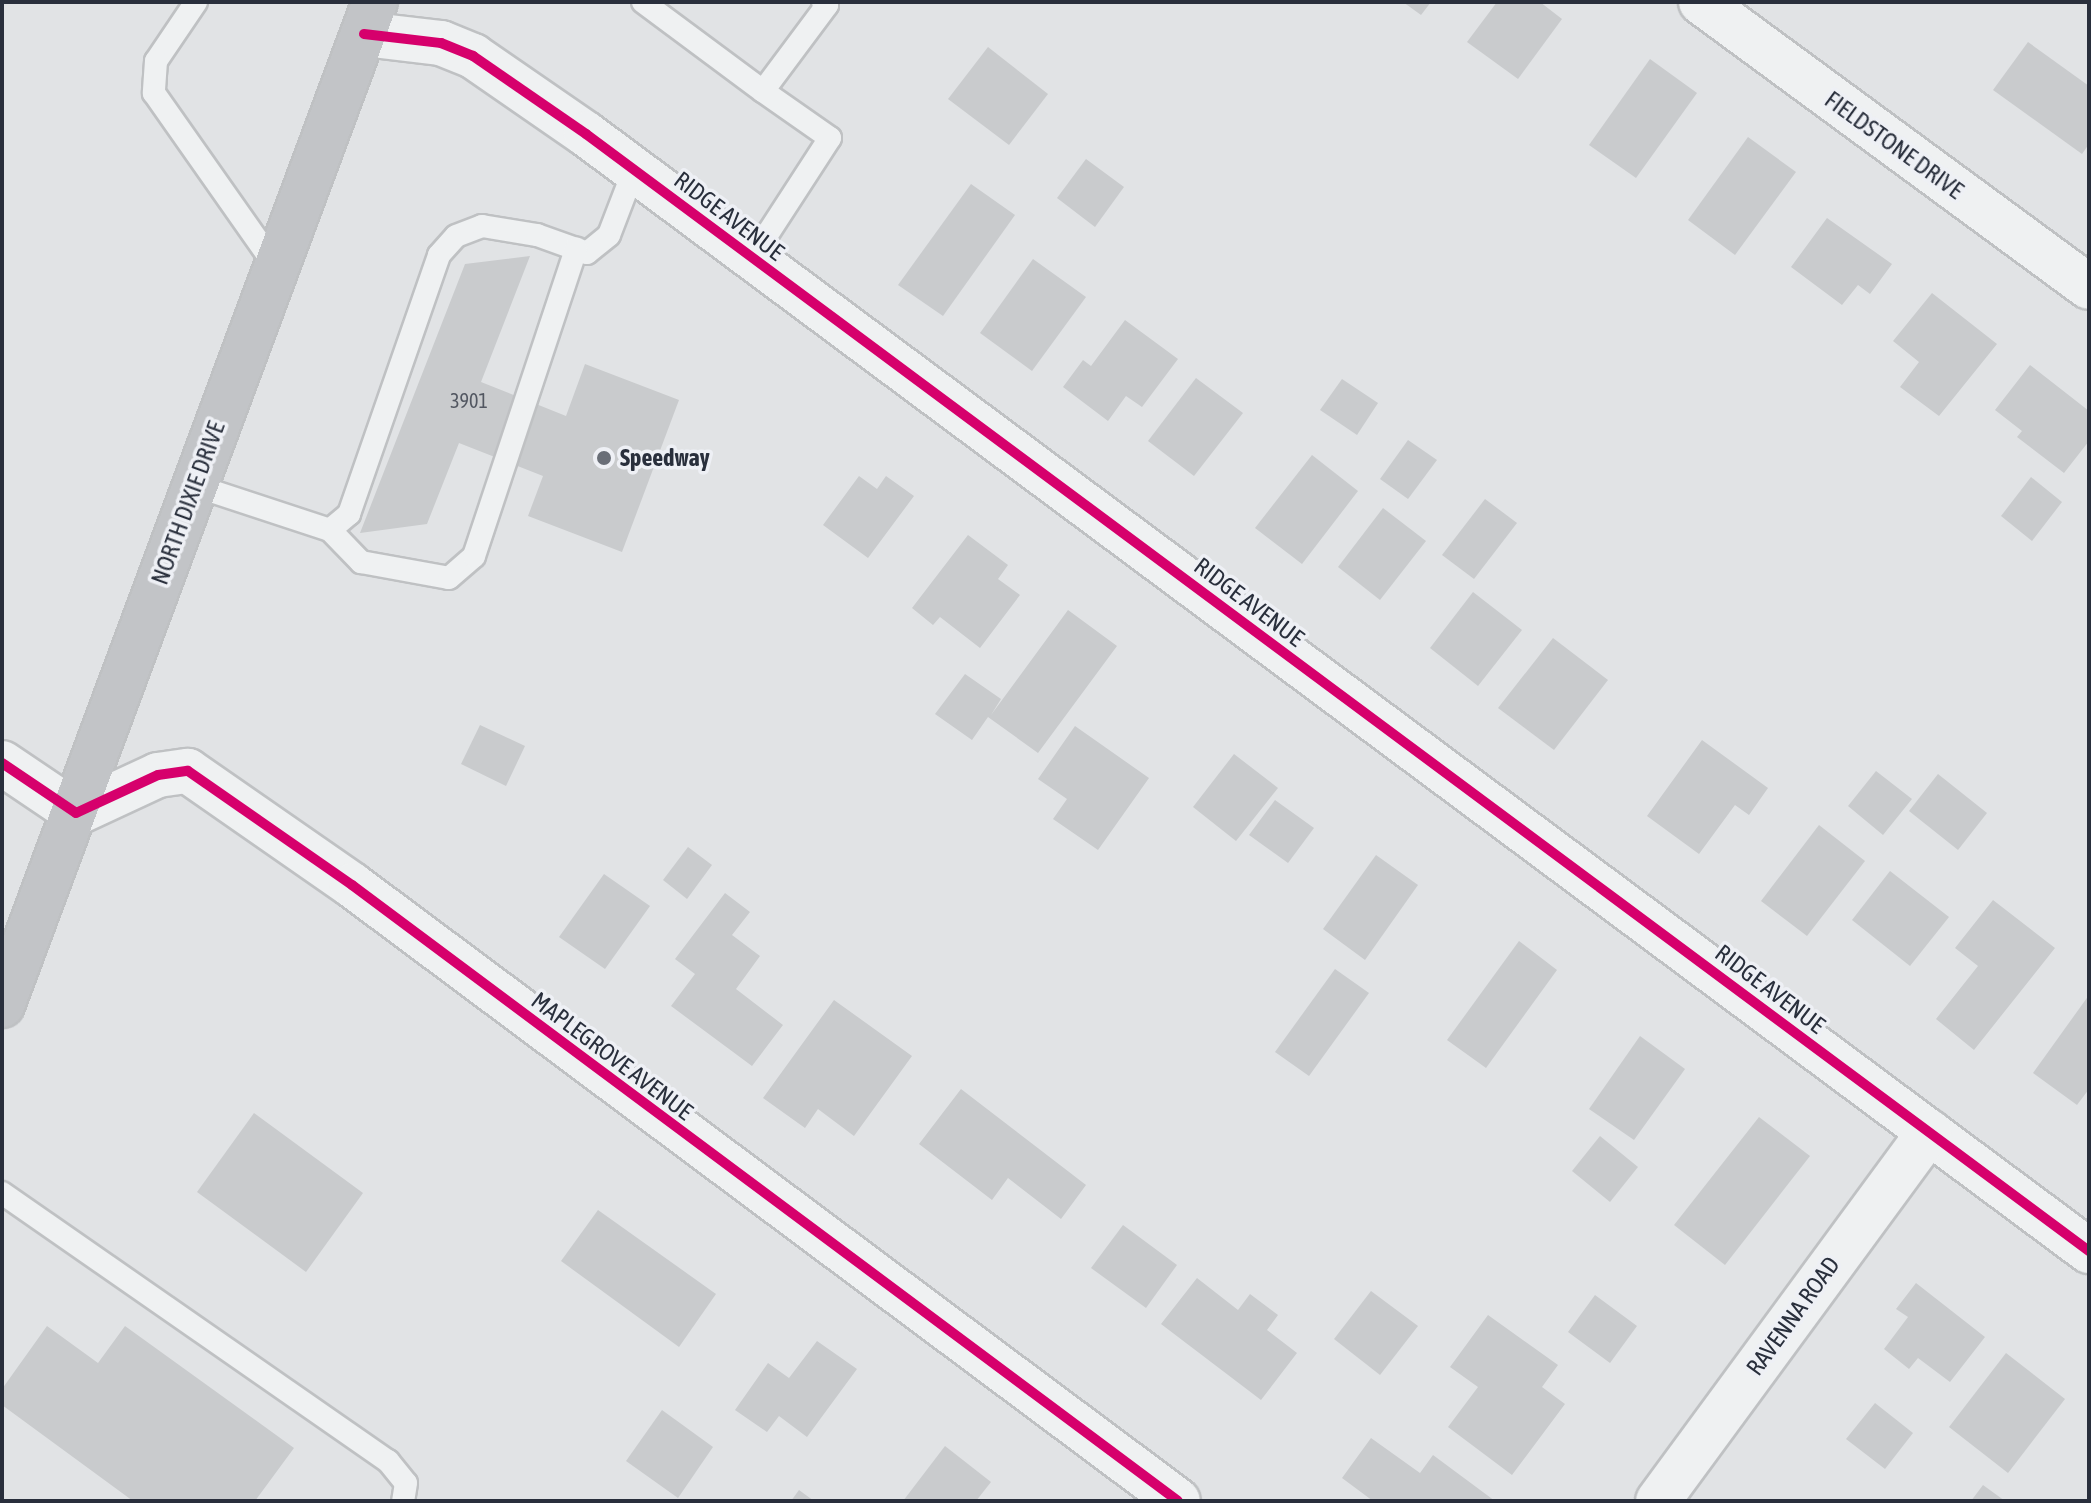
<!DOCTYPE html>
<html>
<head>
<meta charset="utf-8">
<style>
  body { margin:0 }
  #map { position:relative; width:2091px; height:1503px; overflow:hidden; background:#e1e3e5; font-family:"Asap Condensed",sans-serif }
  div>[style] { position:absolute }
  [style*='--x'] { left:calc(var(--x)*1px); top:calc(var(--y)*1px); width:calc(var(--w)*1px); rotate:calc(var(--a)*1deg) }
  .building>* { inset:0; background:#c9cbcd }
  .roads { filter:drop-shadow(2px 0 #bfc1c3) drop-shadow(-2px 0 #bfc1c3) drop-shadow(0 2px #bfc1c3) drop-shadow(0 -2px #bfc1c3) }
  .service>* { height:22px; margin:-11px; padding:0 11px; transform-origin:11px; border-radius:11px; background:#eff1f2 }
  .minor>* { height:44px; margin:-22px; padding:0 22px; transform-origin:22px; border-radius:22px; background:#eff1f2 }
  .secondary>* { height:44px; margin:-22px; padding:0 22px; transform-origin:22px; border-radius:22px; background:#c2c4c7 }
  .cycleway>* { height:10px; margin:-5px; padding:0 5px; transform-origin:5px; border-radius:5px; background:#d6006c }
  .dots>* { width:22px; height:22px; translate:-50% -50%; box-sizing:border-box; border:4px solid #eef0f5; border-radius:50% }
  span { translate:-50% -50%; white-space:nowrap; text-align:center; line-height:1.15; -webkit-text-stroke:7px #eef0f5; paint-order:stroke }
  .number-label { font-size:20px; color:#525761 }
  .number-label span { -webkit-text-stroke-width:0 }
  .street-label { font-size:24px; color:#292f3c }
  .poi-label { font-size:24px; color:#292f3c; font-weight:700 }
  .left { translate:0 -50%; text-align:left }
  .frame { position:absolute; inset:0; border:4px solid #292f3c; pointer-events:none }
</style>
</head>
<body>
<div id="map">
  <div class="building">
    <i style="clip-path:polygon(1403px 2px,1431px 2px,1421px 15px)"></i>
    <i style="clip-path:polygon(1497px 2px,1540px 2px,1562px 19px,1518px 79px,1467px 42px)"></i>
    <i style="clip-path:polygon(2028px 42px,2089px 86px,2089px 144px,2082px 154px,1993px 90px)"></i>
    <i style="clip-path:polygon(988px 47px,1048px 94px,1009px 145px,948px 99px)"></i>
    <i style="clip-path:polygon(1650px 59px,1697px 93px,1636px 178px,1589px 145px)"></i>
    <i style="clip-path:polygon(1748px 137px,1796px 172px,1735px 255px,1688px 220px)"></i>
    <i style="clip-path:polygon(1086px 159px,1124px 187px,1095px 227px,1057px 198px)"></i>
    <i style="clip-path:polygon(971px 184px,1015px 215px,943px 316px,898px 285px)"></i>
    <i style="clip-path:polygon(1827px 218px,1892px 264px,1870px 294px,1858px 285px,1842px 305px,1791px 267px)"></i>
    <i style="clip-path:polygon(530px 256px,481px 382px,566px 416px,585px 364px,679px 400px,622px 552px,528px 516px,543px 476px,459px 443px,427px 524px,360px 533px,465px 264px)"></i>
    <i style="clip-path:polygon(1033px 259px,1086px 297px,1032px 371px,980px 333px)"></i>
    <i style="clip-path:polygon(1932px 293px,1997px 344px,1939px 416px,1900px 387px,1919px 362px,1893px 341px)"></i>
    <i style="clip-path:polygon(1125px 320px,1178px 359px,1142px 407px,1126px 396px,1108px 421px,1063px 387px,1083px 360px,1091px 366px)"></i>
    <i style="clip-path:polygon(2030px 365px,2089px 411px,2089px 441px,2064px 473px,2017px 437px,2022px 431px,1995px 410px)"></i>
    <i style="clip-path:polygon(1196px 378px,1243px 413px,1194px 476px,1148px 441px)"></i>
    <i style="clip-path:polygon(1342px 379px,1378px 403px,1357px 435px,1320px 410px)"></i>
    <i style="clip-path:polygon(1408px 440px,1437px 460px,1408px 499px,1380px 479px)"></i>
    <i style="clip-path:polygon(1312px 455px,1358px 491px,1302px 564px,1255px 528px)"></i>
    <i style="clip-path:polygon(859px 476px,877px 489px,886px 476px,914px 496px,868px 558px,823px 525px)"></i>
    <i style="clip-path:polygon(2031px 477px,2062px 502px,2032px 541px,2001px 516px)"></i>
    <i style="clip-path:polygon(1485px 499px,1517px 523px,1474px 579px,1442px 555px)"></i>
    <i style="clip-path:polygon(1383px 508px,1426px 541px,1380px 600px,1338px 567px)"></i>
    <i style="clip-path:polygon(968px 535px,1008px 565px,998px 579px,1020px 595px,980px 648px,940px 617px,933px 625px,912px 608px)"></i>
    <i style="clip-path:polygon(1473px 592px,1522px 630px,1478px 686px,1430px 648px)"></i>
    <i style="clip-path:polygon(1068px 610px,1117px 646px,1038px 753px,988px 717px,972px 740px,935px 714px,965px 674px,1001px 699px,991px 715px)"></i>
    <i style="clip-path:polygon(1553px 638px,1608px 680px,1554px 750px,1498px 708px)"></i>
    <i style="clip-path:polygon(480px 725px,525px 746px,506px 786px,461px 764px)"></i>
    <i style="clip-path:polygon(1075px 726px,1149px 778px,1098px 850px,1053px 819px,1067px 799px,1038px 779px)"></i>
    <i style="clip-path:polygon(1702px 740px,1768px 788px,1749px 815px,1735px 805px,1699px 854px,1647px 816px)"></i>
    <i style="clip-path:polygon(1234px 754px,1278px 788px,1236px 841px,1193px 807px)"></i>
    <i style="clip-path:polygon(1876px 771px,1912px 799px,1883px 835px,1848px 806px)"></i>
    <i style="clip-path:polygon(1938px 774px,1987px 813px,1958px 850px,1909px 811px)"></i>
    <i style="clip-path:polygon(1275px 800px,1314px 828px,1288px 863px,1249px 835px)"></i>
    <i style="clip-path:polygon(1819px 825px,1865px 861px,1807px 936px,1761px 901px)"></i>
    <i style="clip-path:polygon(688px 847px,712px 865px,687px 899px,663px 880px)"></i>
    <i style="clip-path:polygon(1376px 855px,1418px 885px,1365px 960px,1323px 929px)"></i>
    <i style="clip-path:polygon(1890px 871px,1949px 917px,1910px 966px,1852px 920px)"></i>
    <i style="clip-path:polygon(604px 874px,650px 906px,605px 969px,559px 937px)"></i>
    <i style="clip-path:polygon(725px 893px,750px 912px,732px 935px,760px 956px,736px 989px,783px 1025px,752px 1066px,671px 1006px,695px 974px,675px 959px)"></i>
    <i style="clip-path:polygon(1993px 900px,2055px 948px,1974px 1050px,1936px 1019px,1978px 966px,1955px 948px)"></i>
    <i style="clip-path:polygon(1519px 941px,1557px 970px,1486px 1068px,1447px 1040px)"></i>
    <i style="clip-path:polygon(1335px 969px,1369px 993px,1309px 1076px,1275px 1052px)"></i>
    <i style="clip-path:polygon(2089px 995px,2089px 1089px,2077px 1105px,2033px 1073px)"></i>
    <i style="clip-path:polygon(834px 1000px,912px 1056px,854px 1136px,818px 1109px,805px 1128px,763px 1098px)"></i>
    <i style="clip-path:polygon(1640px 1036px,1685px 1069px,1634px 1140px,1589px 1109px)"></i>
    <i style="clip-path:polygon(961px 1089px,1086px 1185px,1061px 1219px,1008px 1178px,992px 1200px,919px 1144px)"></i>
    <i style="clip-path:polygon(254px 1113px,363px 1193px,306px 1272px,197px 1192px)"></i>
    <i style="clip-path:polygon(1759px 1117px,1810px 1156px,1725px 1265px,1674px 1225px)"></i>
    <i style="clip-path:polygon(1600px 1136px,1638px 1167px,1610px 1202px,1572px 1171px)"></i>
    <i style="clip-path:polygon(598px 1210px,716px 1294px,679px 1347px,561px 1261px)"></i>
    <i style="clip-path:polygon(1123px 1225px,1177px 1265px,1146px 1308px,1091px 1268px)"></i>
    <i style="clip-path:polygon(1197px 1278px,1238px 1310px,1250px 1294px,1278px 1315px,1267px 1330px,1297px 1353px,1261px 1400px,1161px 1324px)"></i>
    <i style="clip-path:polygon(1916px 1283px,1985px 1337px,1950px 1382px,1918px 1358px,1909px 1369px,1884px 1349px,1908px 1317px,1896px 1309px)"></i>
    <i style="clip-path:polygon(1371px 1291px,1418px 1326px,1380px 1375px,1334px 1339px)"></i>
    <i style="clip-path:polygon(1595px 1295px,1637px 1326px,1610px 1363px,1568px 1332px)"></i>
    <i style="clip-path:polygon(1488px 1315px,1558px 1365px,1542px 1387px,1565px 1404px,1512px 1475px,1448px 1427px,1478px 1387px,1450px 1367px)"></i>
    <i style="clip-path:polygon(47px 1326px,98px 1363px,125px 1326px,294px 1448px,255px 1501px,133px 1501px,2px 1405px,2px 1389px)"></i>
    <i style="clip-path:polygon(817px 1341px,857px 1369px,807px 1437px,779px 1416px,767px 1432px,735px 1410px,768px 1363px,789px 1378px)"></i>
    <i style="clip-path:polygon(2006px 1353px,2065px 1399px,2008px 1473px,1949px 1427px)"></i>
    <i style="clip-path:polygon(1875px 1403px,1913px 1433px,1885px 1469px,1846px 1439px)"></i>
    <i style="clip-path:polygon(662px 1410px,713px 1447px,678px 1498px,626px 1461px)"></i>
    <i style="clip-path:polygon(1371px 1438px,1420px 1473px,1433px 1455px,1495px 1501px,1373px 1501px,1342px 1478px)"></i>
    <i style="clip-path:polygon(945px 1446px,991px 1482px,976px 1501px,903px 1501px)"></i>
    <i style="clip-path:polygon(1983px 1485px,2005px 1501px,1971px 1501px)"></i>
    <i style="clip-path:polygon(799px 1490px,814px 1501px,791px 1501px)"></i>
  </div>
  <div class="roads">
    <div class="service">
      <i style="--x:196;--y:2;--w:71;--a:124.1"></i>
      <i style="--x:156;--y:61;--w:32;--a:94"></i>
      <i style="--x:154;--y:93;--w:214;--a:54.9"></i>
      <i style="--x:643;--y:2;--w:149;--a:36.6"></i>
      <i style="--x:763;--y:91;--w:107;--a:-53.3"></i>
      <i style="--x:827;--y:5;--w:5;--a:-143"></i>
      <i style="--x:752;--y:258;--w:143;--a:-57"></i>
      <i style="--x:830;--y:138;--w:82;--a:-145"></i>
      <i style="--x:193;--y:485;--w:144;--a:18.2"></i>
      <i style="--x:330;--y:530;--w:25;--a:-40"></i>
      <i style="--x:349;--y:514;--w:274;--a:-70.8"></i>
      <i style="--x:439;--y:255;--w:25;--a:-48"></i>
      <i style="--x:456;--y:236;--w:28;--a:-21"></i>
      <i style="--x:482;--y:226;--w:56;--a:9.3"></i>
      <i style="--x:537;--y:235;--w:53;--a:19.8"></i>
      <i style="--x:587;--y:253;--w:28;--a:-39"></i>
      <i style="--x:609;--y:235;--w:70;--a:-69"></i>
      <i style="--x:330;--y:530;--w:45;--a:45.9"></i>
      <i style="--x:361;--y:562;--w:89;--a:10.3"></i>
      <i style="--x:449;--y:578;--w:33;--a:-41"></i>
      <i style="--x:474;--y:556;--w:324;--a:-71.6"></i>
      <i style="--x:2;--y:1193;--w:470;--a:34.8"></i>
      <i style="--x:388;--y:1461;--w:28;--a:51"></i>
      <i style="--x:406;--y:1483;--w:18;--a:99"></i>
    </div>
    <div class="minor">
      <i style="--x:1701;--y:2;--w:481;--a:36.3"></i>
      <i style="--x:364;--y:34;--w:78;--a:6.7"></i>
      <i style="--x:441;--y:43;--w:35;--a:22"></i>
      <i style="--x:473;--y:56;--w:137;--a:34.6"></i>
      <i style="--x:586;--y:134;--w:1873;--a:36.62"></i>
      <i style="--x:2;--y:763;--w:89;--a:34"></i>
      <i style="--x:76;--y:813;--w:90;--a:-24.9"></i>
      <i style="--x:158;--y:775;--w:30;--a:-8"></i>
      <i style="--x:188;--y:771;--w:200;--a:34.8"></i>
      <i style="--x:352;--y:885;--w:1030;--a:36.71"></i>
      <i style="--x:1658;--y:1501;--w:458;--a:-53.7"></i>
    </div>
    <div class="secondary">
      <i style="--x:2;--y:1005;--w:1070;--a:-69.6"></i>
    </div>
  </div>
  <div class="cycleway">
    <i style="--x:364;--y:34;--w:78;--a:6.7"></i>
    <i style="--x:441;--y:43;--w:35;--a:22"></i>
    <i style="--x:473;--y:56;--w:137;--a:34.6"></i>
    <i style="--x:586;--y:134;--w:1873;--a:36.62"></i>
    <i style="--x:2;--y:763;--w:89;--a:34"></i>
    <i style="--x:76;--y:813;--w:90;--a:-24.9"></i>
    <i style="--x:158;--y:775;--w:30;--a:-8"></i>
    <i style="--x:188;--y:771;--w:200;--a:34.8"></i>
    <i style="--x:352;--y:885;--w:1030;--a:36.71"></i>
  </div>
  <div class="dots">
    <i style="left:604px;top:458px;background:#696e77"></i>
  </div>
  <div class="number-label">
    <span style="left:469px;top:400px">3901</span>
  </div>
  <div class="street-label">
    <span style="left:1894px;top:145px;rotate:36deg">FIELDSTONE DRIVE</span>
    <span style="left:729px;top:216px;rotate:37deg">RIDGE AVENUE</span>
    <span style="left:188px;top:503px;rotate:-70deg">NORTH DIXIE DRIVE</span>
    <span style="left:1249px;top:602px;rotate:37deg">RIDGE AVENUE</span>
    <span style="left:1770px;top:989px;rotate:37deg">RIDGE AVENUE</span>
    <span style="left:612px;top:1056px;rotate:37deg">MAPLEGROVE AVENUE</span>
    <span style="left:1793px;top:1316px;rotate:-54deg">RAVENNA ROAD</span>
  </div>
  <div class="poi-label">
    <span class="left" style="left:620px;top:458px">Speedway</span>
  </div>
  <div class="frame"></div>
</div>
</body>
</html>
